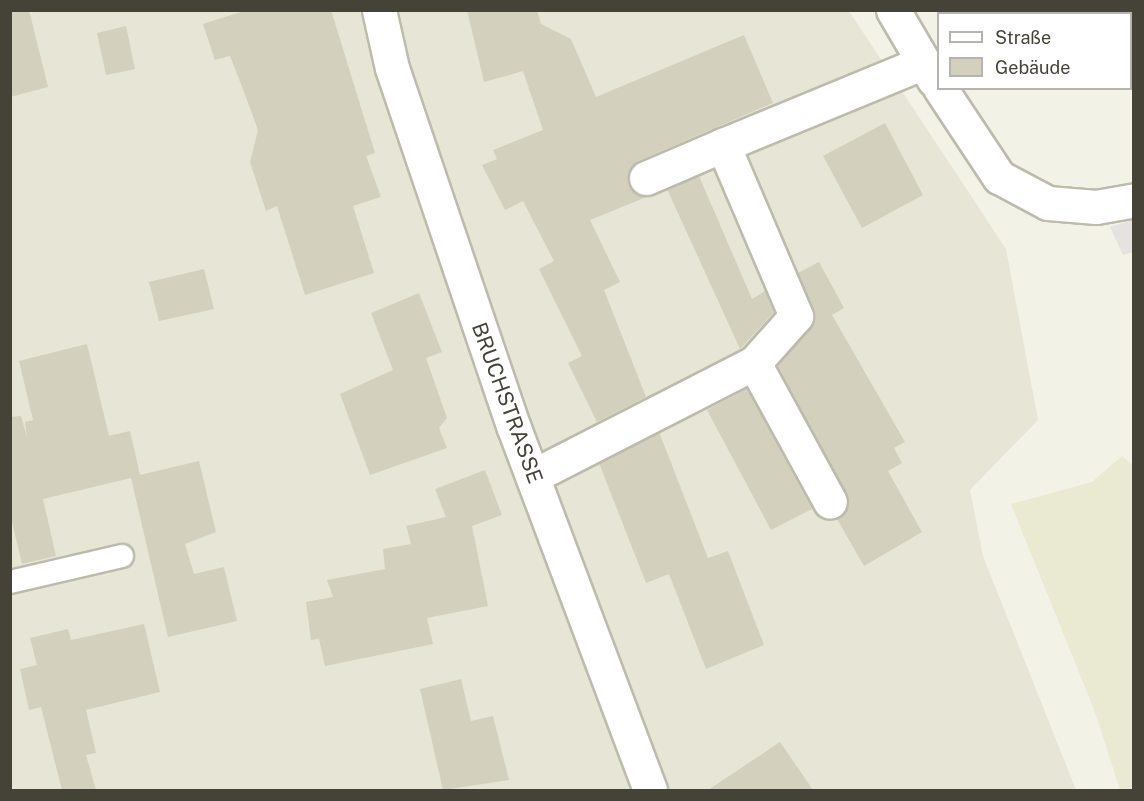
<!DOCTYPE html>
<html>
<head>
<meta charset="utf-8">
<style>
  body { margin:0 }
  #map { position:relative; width:1144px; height:801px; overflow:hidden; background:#f2f2e7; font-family:"Public Sans",sans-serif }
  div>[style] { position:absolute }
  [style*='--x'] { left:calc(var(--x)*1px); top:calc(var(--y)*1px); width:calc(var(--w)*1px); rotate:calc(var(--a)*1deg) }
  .residential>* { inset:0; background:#e6e5d6 }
  .education>* { inset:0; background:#eae9d2 }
  .parking>* { inset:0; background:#e4e3df }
  .building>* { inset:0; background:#d3d0be }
  .roads { filter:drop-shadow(2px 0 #bdbbab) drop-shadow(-2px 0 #bdbbab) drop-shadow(0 2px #bdbbab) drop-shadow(0 -2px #bdbbab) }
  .lane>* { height:22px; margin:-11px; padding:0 11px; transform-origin:11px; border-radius:11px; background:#fff }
  .street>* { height:33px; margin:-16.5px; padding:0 16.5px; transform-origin:16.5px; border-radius:16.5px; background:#fff }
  span { translate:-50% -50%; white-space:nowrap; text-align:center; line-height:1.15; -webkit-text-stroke:4.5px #fff; paint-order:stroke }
  .street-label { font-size:21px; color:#454337 }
  .frame { position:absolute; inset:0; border:12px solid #454337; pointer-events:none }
  .legend { position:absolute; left:937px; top:12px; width:195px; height:78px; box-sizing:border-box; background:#fff; border:2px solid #b5b4af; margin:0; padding:8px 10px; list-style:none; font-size:18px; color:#454337 }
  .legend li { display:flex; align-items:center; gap:12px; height:30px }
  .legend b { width:30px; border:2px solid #b5b4af }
</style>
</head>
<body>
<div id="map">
  <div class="residential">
    <i style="clip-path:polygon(10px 11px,849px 11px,1006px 249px,1038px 420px,970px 490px,983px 556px,1076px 790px,11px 790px)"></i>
  </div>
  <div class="education">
    <i style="clip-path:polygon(1122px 456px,1134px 466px,1133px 790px,1120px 790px,1095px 712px,1011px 504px,1092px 482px)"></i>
  </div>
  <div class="parking">
    <i style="clip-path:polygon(1133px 220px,1133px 252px,1123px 255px,1110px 227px)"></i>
  </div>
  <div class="building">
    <i style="clip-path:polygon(10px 10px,29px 10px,48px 87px,10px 97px)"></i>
    <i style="clip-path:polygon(247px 10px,331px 10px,375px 153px,366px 156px,381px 197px,353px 206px,374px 273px,305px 295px,277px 206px,266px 211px,250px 162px,258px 130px,244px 92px,230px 56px,215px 60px,203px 24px)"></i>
    <i style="clip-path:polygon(467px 10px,537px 10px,541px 24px,571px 39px,596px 97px,744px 35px,773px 103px,638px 161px,628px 175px,629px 185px,635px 193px,649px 196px,590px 220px,620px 282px,604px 290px,646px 397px,597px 422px,568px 363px,582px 356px,539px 269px,554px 261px,523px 201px,505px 210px,482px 165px,497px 159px,493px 150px,543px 130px,523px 71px,484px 82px)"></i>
    <i style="clip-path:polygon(126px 26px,135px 69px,106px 75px,97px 33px)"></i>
    <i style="clip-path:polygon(885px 123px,923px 195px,862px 228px,823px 156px)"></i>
    <i style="clip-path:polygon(699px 176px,752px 299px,765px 291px,774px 312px,740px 349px,667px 189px)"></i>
    <i style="clip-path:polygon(819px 262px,844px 308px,832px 315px,905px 442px,894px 448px,902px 463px,888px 471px,922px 532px,864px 566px,837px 519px,846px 511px,846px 493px,777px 366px,814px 320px,798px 273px)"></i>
    <i style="clip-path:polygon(204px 269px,214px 309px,159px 321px,149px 282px)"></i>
    <i style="clip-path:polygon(419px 293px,442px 352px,426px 358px,447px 418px,439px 428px,447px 448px,370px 475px,340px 394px,393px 370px,371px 313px)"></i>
    <i style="clip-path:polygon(87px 344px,109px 436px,130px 431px,140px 475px,199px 461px,216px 532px,185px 544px,194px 574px,224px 567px,237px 621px,168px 637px,131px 478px,43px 499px,56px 556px,22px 564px,10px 513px,10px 417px,21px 416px,27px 437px,25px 422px,33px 420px,19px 361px)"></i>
    <i style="clip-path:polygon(747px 389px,812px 509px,771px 530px,707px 410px)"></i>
    <i style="clip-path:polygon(659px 432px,708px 558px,728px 551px,764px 645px,706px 669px,669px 574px,646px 583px,599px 463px)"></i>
    <i style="clip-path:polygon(485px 470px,502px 515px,472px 526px,488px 606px,427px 618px,433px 644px,325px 666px,319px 639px,311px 640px,306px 602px,333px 597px,327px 580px,385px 569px,383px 549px,411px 544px,406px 526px,446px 517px,435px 489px)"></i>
    <i style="clip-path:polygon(144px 624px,160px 692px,86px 710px,96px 753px,86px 755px,96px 790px,62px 790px,41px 707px,29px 710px,20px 669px,37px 665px,30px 638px,68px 629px,71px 640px)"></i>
    <i style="clip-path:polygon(461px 679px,471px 721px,493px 716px,509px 780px,443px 790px,420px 689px)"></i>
    <i style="clip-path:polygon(780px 742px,813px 790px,708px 790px)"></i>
  </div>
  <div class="roads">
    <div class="lane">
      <i style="--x:10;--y:582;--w:115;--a:-13.1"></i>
    </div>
    <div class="street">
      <i style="--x:379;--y:10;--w:59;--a:77.4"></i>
      <i style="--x:392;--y:68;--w:380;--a:71.3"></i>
      <i style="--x:514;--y:428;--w:387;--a:69.4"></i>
      <i style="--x:893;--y:10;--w:81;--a:59.6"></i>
      <i style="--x:940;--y:88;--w:107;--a:56.5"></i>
      <i style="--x:999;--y:177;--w:55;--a:28"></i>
      <i style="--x:1048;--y:203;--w:48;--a:4.8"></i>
      <i style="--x:1096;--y:207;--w:39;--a:-10"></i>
      <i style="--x:646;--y:178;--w:84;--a:-23.2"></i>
      <i style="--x:754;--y:363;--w:158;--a:61.3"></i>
      <i style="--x:533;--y:476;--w:248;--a:-27.1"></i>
      <i style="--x:754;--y:363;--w:63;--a:-48.2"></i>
      <i style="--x:796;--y:316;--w:186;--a:-113.1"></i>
      <i style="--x:723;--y:145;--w:215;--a:-22.4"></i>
    </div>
  </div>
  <div class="street-label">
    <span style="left:507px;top:403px;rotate:70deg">BRUCHSTRASSE</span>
  </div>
  <div class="frame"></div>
  <ul class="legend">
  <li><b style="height:8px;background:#fff"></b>Straße</li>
  <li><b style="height:16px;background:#d3d0be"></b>Gebäude</li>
  </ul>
</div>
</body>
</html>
